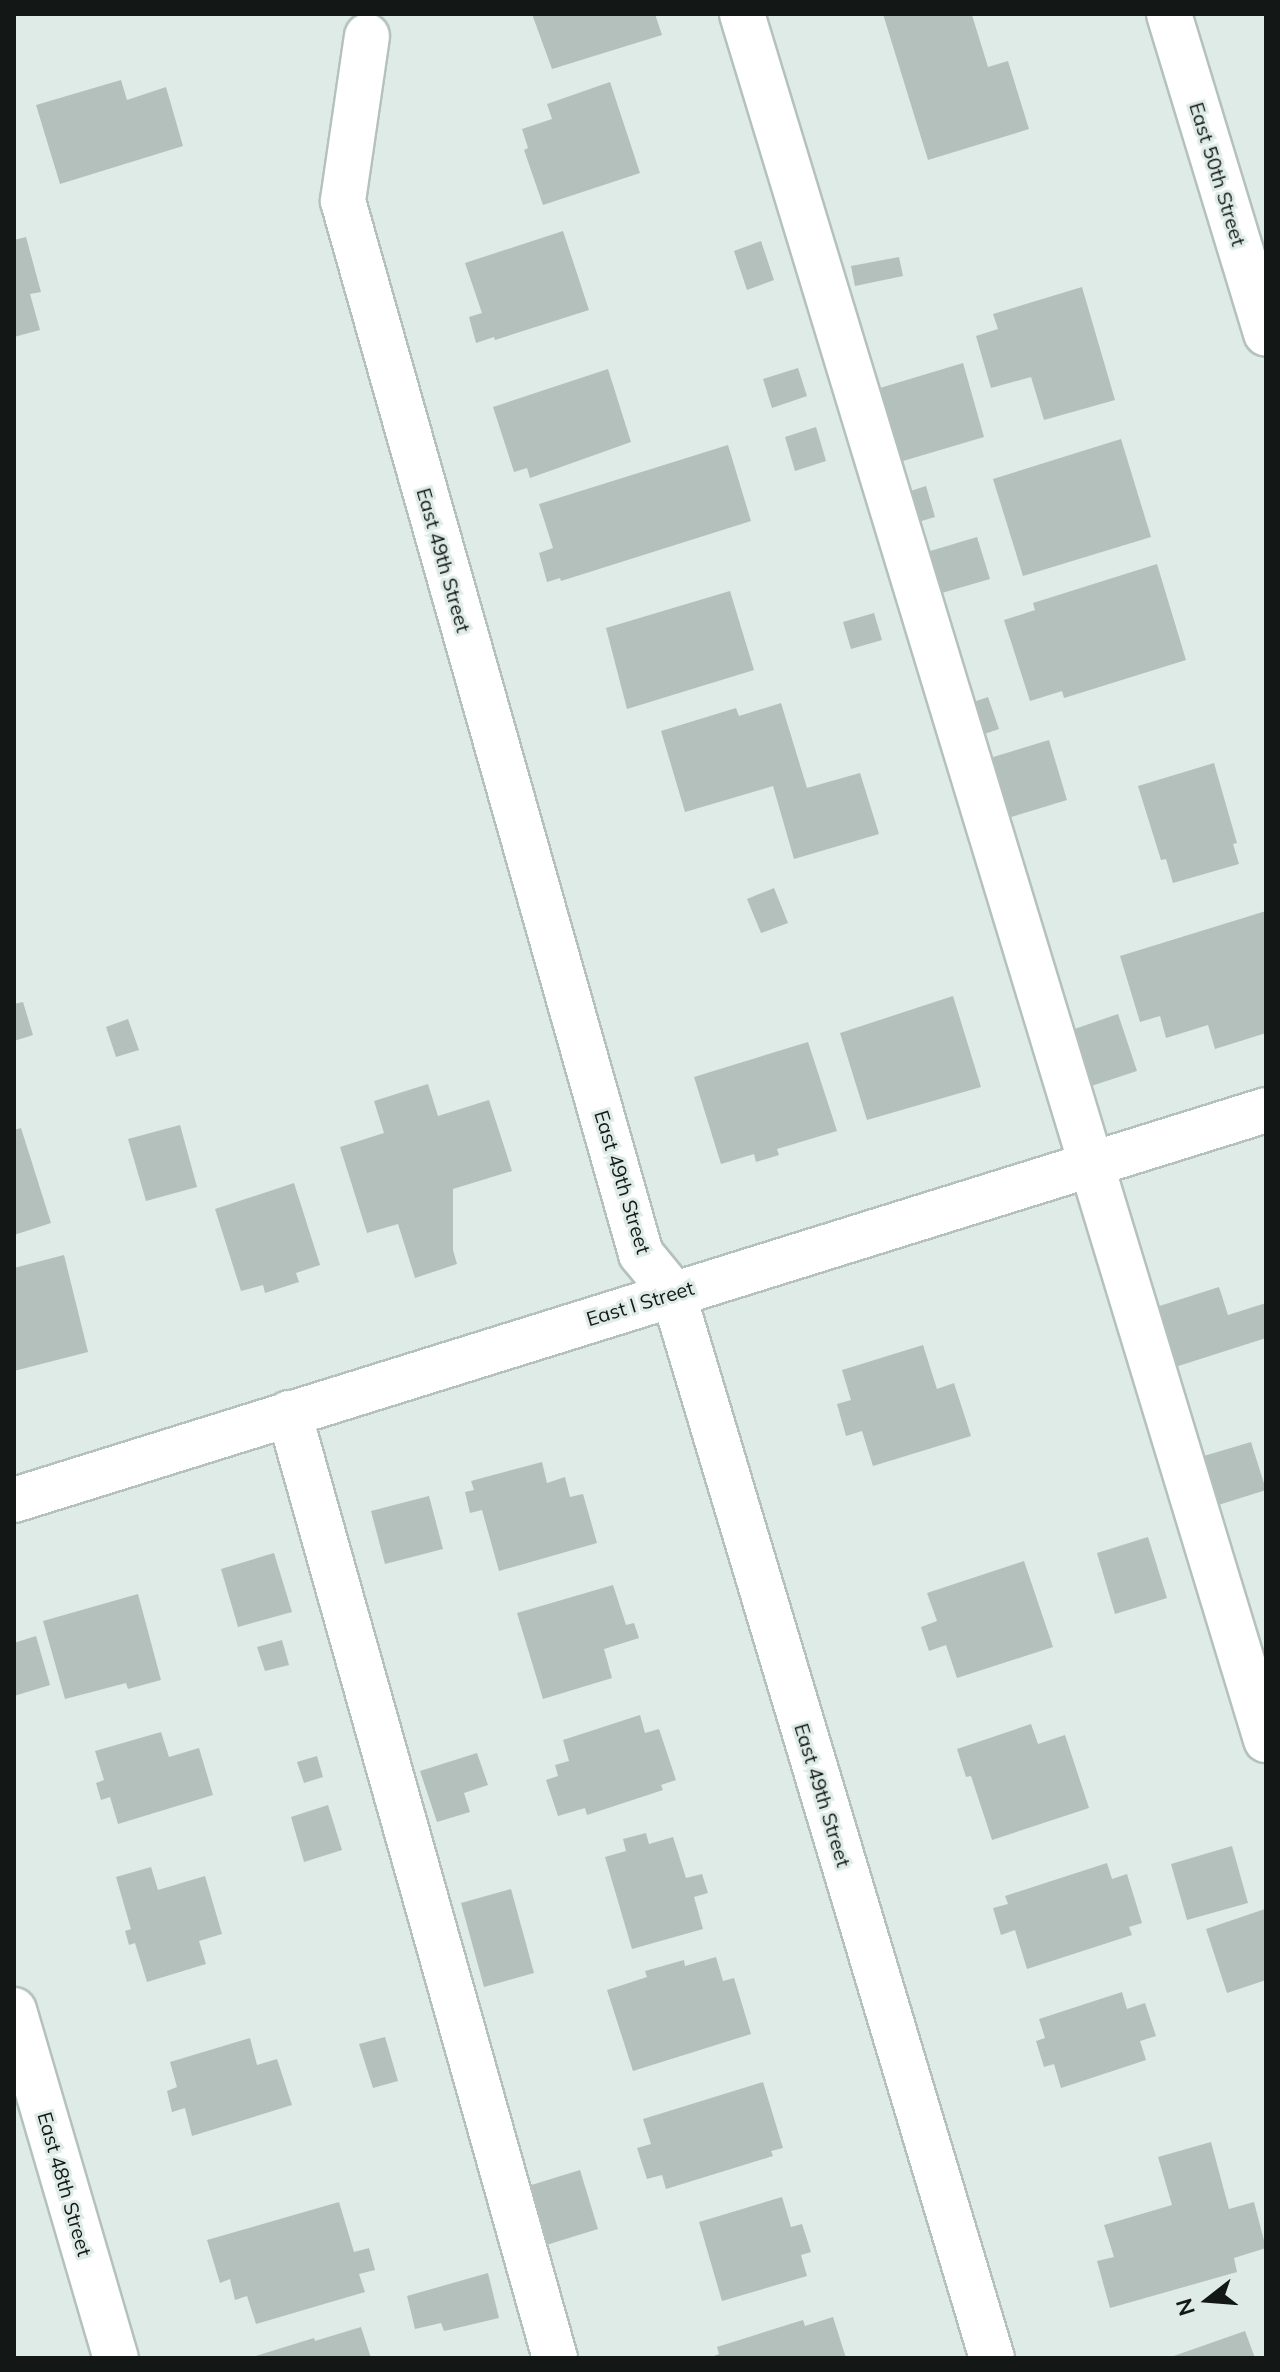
<!DOCTYPE html>
<html>
<head>
<meta charset="utf-8">
<style>
  body { margin:0 }
  #map { position:relative; width:1280px; height:2372px; overflow:hidden; background:#deebe6; font-family:Mulish,sans-serif }
  div>[style] { position:absolute }
  [style*='--x'] { left:calc(var(--x)*1px); top:calc(var(--y)*1px); width:calc(var(--w)*1px); rotate:calc(var(--a)*1deg) }
  .building>* { inset:0; background:#b4c0bb }
  .roads { filter:drop-shadow(2px 0 #b4c1bc) drop-shadow(-2px 0 #b4c1bc) drop-shadow(0 2px #b4c1bc) drop-shadow(0 -2px #b4c1bc) }
  .minor>* { height:44px; margin:-22px; padding:0 22px; transform-origin:22px; border-radius:22px; background:#fff }
  span { translate:-50% -50%; white-space:nowrap; text-align:center; line-height:1.15; -webkit-text-stroke:6px #deebe6; paint-order:stroke }
  .street-label { font-size:20px; color:#131816 }
  .frame { position:absolute; inset:0; border:16px solid #131816; pointer-events:none }
  .north { position:absolute; left:1168px; top:2260px; width:80px; height:80px; -webkit-text-stroke:6px #deebe6; paint-order:stroke; rotate:253deg; font-size:22px; font-weight:700; line-height:32px; text-align:center; color:#131816 }
  .north::after { content:''; display:block; margin:auto; width:28px; height:36px; background:#131816; clip-path:polygon(50% 0,100% 100%,50% 72%,0 100%) }
</style>
</head>
<body>
<div id="map">
  <div class="building">
    <i style="clip-path:polygon(532px 14px,655px 14px,662px 35px,552px 69px)"></i>
    <i style="clip-path:polygon(883px 14px,972px 15px,988px 67px,1008px 61px,1029px 129px,928px 160px)"></i>
    <i style="clip-path:polygon(121px 80px,127px 100px,166px 87px,183px 146px,60px 184px,36px 105px)"></i>
    <i style="clip-path:polygon(610px 82px,640px 173px,543px 205px,524px 150px,528px 148px,522px 129px,552px 119px,547px 104px)"></i>
    <i style="clip-path:polygon(563px 231px,589px 310px,495px 340px,494px 337px,476px 343px,469px 317px,482px 313px,465px 263px)"></i>
    <i style="clip-path:polygon(26px 237px,41px 292px,30px 294px,40px 330px,14px 337px,14px 240px)"></i>
    <i style="clip-path:polygon(761px 241px,774px 280px,747px 290px,734px 251px)"></i>
    <i style="clip-path:polygon(899px 257px,903px 276px,855px 286px,851px 266px)"></i>
    <i style="clip-path:polygon(1082px 287px,1115px 400px,1044px 420px,1031px 377px,991px 388px,976px 336px,998px 329px,993px 314px)"></i>
    <i style="clip-path:polygon(963px 363px,984px 437px,893px 464px,870px 391px)"></i>
    <i style="clip-path:polygon(798px 368px,807px 396px,772px 408px,763px 379px)"></i>
    <i style="clip-path:polygon(608px 369px,631px 442px,530px 478px,527px 468px,514px 472px,493px 407px)"></i>
    <i style="clip-path:polygon(816px 427px,826px 461px,795px 471px,785px 437px)"></i>
    <i style="clip-path:polygon(1121px 439px,1151px 537px,1023px 576px,993px 479px)"></i>
    <i style="clip-path:polygon(728px 445px,751px 521px,561px 581px,560px 578px,547px 582px,539px 553px,553px 548px,539px 504px)"></i>
    <i style="clip-path:polygon(926px 486px,935px 517px,908px 525px,898px 495px)"></i>
    <i style="clip-path:polygon(977px 537px,990px 579px,928px 597px,917px 555px)"></i>
    <i style="clip-path:polygon(1157px 564px,1186px 660px,1064px 698px,1062px 691px,1030px 701px,1004px 620px,1035px 610px,1033px 603px)"></i>
    <i style="clip-path:polygon(730px 591px,754px 670px,627px 709px,606px 628px)"></i>
    <i style="clip-path:polygon(874px 613px,882px 640px,851px 649px,843px 622px)"></i>
    <i style="clip-path:polygon(988px 697px,999px 729px,970px 739px,959px 707px)"></i>
    <i style="clip-path:polygon(781px 703px,807px 788px,860px 773px,879px 834px,794px 859px,773px 786px,685px 812px,661px 731px,736px 708px,739px 716px)"></i>
    <i style="clip-path:polygon(1049px 740px,1067px 800px,998px 821px,980px 761px)"></i>
    <i style="clip-path:polygon(1214px 763px,1237px 843px,1233px 844px,1239px 864px,1173px 883px,1166px 859px,1161px 860px,1138px 786px)"></i>
    <i style="clip-path:polygon(774px 888px,788px 923px,761px 933px,747px 899px)"></i>
    <i style="clip-path:polygon(1266px 911px,1266px 1033px,1215px 1049px,1208px 1025px,1166px 1038px,1160px 1016px,1140px 1022px,1120px 956px)"></i>
    <i style="clip-path:polygon(953px 996px,981px 1087px,867px 1120px,840px 1033px)"></i>
    <i style="clip-path:polygon(23px 1002px,33px 1035px,14px 1041px,14px 1004px)"></i>
    <i style="clip-path:polygon(1118px 1014px,1137px 1071px,1079px 1090px,1060px 1034px)"></i>
    <i style="clip-path:polygon(128px 1019px,139px 1050px,116px 1057px,106px 1027px)"></i>
    <i style="clip-path:polygon(808px 1042px,837px 1131px,777px 1149px,779px 1155px,756px 1162px,754px 1154px,721px 1164px,694px 1077px)"></i>
    <i style="clip-path:polygon(428px 1084px,438px 1116px,489px 1100px,512px 1171px,453px 1189px,453px 1250px,457px 1264px,415px 1278px,398px 1224px,367px 1233px,340px 1147px,384px 1133px,374px 1101px)"></i>
    <i style="clip-path:polygon(180px 1125px,197px 1187px,146px 1201px,128px 1139px)"></i>
    <i style="clip-path:polygon(21px 1128px,51px 1223px,14px 1235px,14px 1130px)"></i>
    <i style="clip-path:polygon(294px 1183px,320px 1265px,296px 1273px,299px 1282px,265px 1293px,263px 1285px,241px 1291px,215px 1209px)"></i>
    <i style="clip-path:polygon(64px 1255px,88px 1352px,14px 1371px,14px 1268px)"></i>
    <i style="clip-path:polygon(1219px 1287px,1228px 1315px,1266px 1303px,1266px 1338px,1169px 1369px,1150px 1309px)"></i>
    <i style="clip-path:polygon(923px 1345px,937px 1389px,954px 1383px,971px 1436px,873px 1466px,862px 1431px,846px 1436px,837px 1404px,851px 1400px,842px 1370px)"></i>
    <i style="clip-path:polygon(1251px 1442px,1266px 1490px,1212px 1507px,1197px 1458px)"></i>
    <i style="clip-path:polygon(542px 1462px,547px 1483px,565px 1477px,570px 1497px,583px 1494px,597px 1543px,499px 1571px,482px 1510px,470px 1513px,465px 1492px,474px 1490px,471px 1481px)"></i>
    <i style="clip-path:polygon(429px 1496px,443px 1549px,385px 1564px,371px 1511px)"></i>
    <i style="clip-path:polygon(1148px 1537px,1167px 1598px,1115px 1614px,1097px 1553px)"></i>
    <i style="clip-path:polygon(274px 1553px,292px 1612px,238px 1627px,221px 1569px)"></i>
    <i style="clip-path:polygon(1024px 1561px,1053px 1647px,957px 1678px,946px 1645px,929px 1651px,921px 1627px,937px 1621px,927px 1593px)"></i>
    <i style="clip-path:polygon(613px 1585px,626px 1625px,634px 1623px,639px 1638px,604px 1649px,612px 1678px,543px 1699px,517px 1613px)"></i>
    <i style="clip-path:polygon(138px 1594px,161px 1680px,128px 1689px,126px 1683px,65px 1699px,43px 1621px)"></i>
    <i style="clip-path:polygon(36px 1636px,50px 1685px,14px 1696px,14px 1643px)"></i>
    <i style="clip-path:polygon(282px 1640px,289px 1665px,265px 1671px,257px 1647px)"></i>
    <i style="clip-path:polygon(640px 1715px,645px 1733px,659px 1729px,676px 1780px,661px 1785px,663px 1790px,587px 1815px,585px 1808px,558px 1816px,546px 1780px,558px 1776px,555px 1765px,569px 1761px,563px 1740px)"></i>
    <i style="clip-path:polygon(1031px 1724px,1038px 1744px,1065px 1735px,1089px 1808px,992px 1840px,971px 1776px,966px 1777px,957px 1749px)"></i>
    <i style="clip-path:polygon(161px 1732px,169px 1757px,199px 1748px,213px 1795px,118px 1824px,110px 1797px,101px 1800px,96px 1783px,104px 1780px,95px 1751px)"></i>
    <i style="clip-path:polygon(477px 1753px,488px 1785px,464px 1793px,470px 1812px,437px 1822px,420px 1771px)"></i>
    <i style="clip-path:polygon(317px 1756px,323px 1777px,304px 1783px,297px 1762px)"></i>
    <i style="clip-path:polygon(328px 1805px,342px 1850px,304px 1862px,291px 1817px)"></i>
    <i style="clip-path:polygon(646px 1833px,649px 1844px,673px 1837px,686px 1878px,702px 1874px,708px 1893px,694px 1897px,703px 1929px,632px 1949px,605px 1857px,626px 1851px,623px 1839px)"></i>
    <i style="clip-path:polygon(1232px 1846px,1248px 1903px,1187px 1920px,1171px 1864px)"></i>
    <i style="clip-path:polygon(1107px 1863px,1112px 1879px,1127px 1874px,1142px 1923px,1129px 1927px,1132px 1935px,1027px 1969px,1015px 1930px,1001px 1935px,993px 1908px,1008px 1904px,1005px 1896px)"></i>
    <i style="clip-path:polygon(151px 1867px,158px 1890px,205px 1876px,222px 1934px,199px 1941px,206px 1964px,147px 1982px,135px 1943px,129px 1945px,125px 1931px,131px 1929px,116px 1877px)"></i>
    <i style="clip-path:polygon(511px 1889px,534px 1973px,484px 1987px,461px 1903px)"></i>
    <i style="clip-path:polygon(1265px 1909px,1266px 1980px,1227px 1993px,1206px 1929px)"></i>
    <i style="clip-path:polygon(716px 1957px,723px 1981px,734px 1978px,751px 2034px,633px 2071px,607px 1990px,647px 1977px,645px 1971px,684px 1960px,685px 1966px)"></i>
    <i style="clip-path:polygon(1122px 1992px,1127px 2009px,1145px 2003px,1156px 2036px,1140px 2041px,1146px 2060px,1061px 2088px,1054px 2064px,1044px 2067px,1036px 2041px,1045px 2038px,1039px 2019px)"></i>
    <i style="clip-path:polygon(385px 2037px,398px 2081px,373px 2088px,359px 2044px)"></i>
    <i style="clip-path:polygon(250px 2038px,257px 2065px,277px 2059px,292px 2105px,192px 2136px,185px 2108px,172px 2112px,167px 2091px,177px 2087px,170px 2062px)"></i>
    <i style="clip-path:polygon(763px 2082px,783px 2148px,771px 2151px,773px 2156px,666px 2189px,662px 2175px,647px 2179px,637px 2148px,651px 2144px,643px 2119px)"></i>
    <i style="clip-path:polygon(1211px 2142px,1229px 2209px,1254px 2202px,1266px 2248px,1234px 2258px,1237px 2272px,1110px 2308px,1097px 2261px,1114px 2257px,1104px 2225px,1172px 2205px,1158px 2157px)"></i>
    <i style="clip-path:polygon(580px 2170px,598px 2229px,543px 2246px,525px 2187px)"></i>
    <i style="clip-path:polygon(782px 2197px,791px 2227px,802px 2224px,811px 2252px,801px 2255px,807px 2276px,722px 2301px,699px 2222px)"></i>
    <i style="clip-path:polygon(339px 2202px,354px 2252px,369px 2248px,375px 2270px,359px 2274px,365px 2292px,256px 2324px,247px 2296px,235px 2300px,230px 2279px,220px 2283px,207px 2240px)"></i>
    <i style="clip-path:polygon(488px 2273px,499px 2318px,444px 2331px,441px 2323px,415px 2329px,407px 2296px)"></i>
    <i style="clip-path:polygon(833px 2317px,846px 2358px,709px 2358px,719px 2354px,717px 2347px,803px 2320px,805px 2326px)"></i>
    <i style="clip-path:polygon(361px 2327px,371px 2358px,249px 2358px,314px 2338px,315px 2341px)"></i>
    <i style="clip-path:polygon(1245px 2331px,1255px 2358px,1168px 2358px)"></i>
  </div>
  <div class="roads">
    <div class="minor">
      <i style="--x:742;--y:14;--w:1804;--a:73.11"></i>
      <i style="--x:1169;--y:14;--w:334;--a:73.1"></i>
      <i style="--x:367;--y:36;--w:167;--a:98.3"></i>
      <i style="--x:343;--y:201;--w:1094;--a:74.2"></i>
      <i style="--x:641;--y:1254;--w:50;--a:50.6"></i>
      <i style="--x:673;--y:1293;--w:1112;--a:73.33"></i>
      <i style="--x:289;--y:1413;--w:982;--a:74.28"></i>
      <i style="--x:14;--y:1500;--w:1311;--a:-17.3"></i>
      <i style="--x:14;--y:2010;--w:363;--a:73.7"></i>
    </div>
  </div>
  <div class="street-label">
    <span style="left:1218px;top:174px;rotate:73deg">East 50th Street</span>
    <span style="left:444px;top:560px;rotate:74deg">East 49th Street</span>
    <span style="left:623px;top:1182px;rotate:73deg">East 49th Street</span>
    <span style="left:640px;top:1303px;rotate:-17deg">East I Street</span>
    <span style="left:823px;top:1795px;rotate:73deg">East 49th Street</span>
    <span style="left:65px;top:2184px;rotate:74deg">East 48th Street</span>
  </div>
  <div class="frame"></div>
  <div class="north">N</div>
</div>
</body>
</html>
